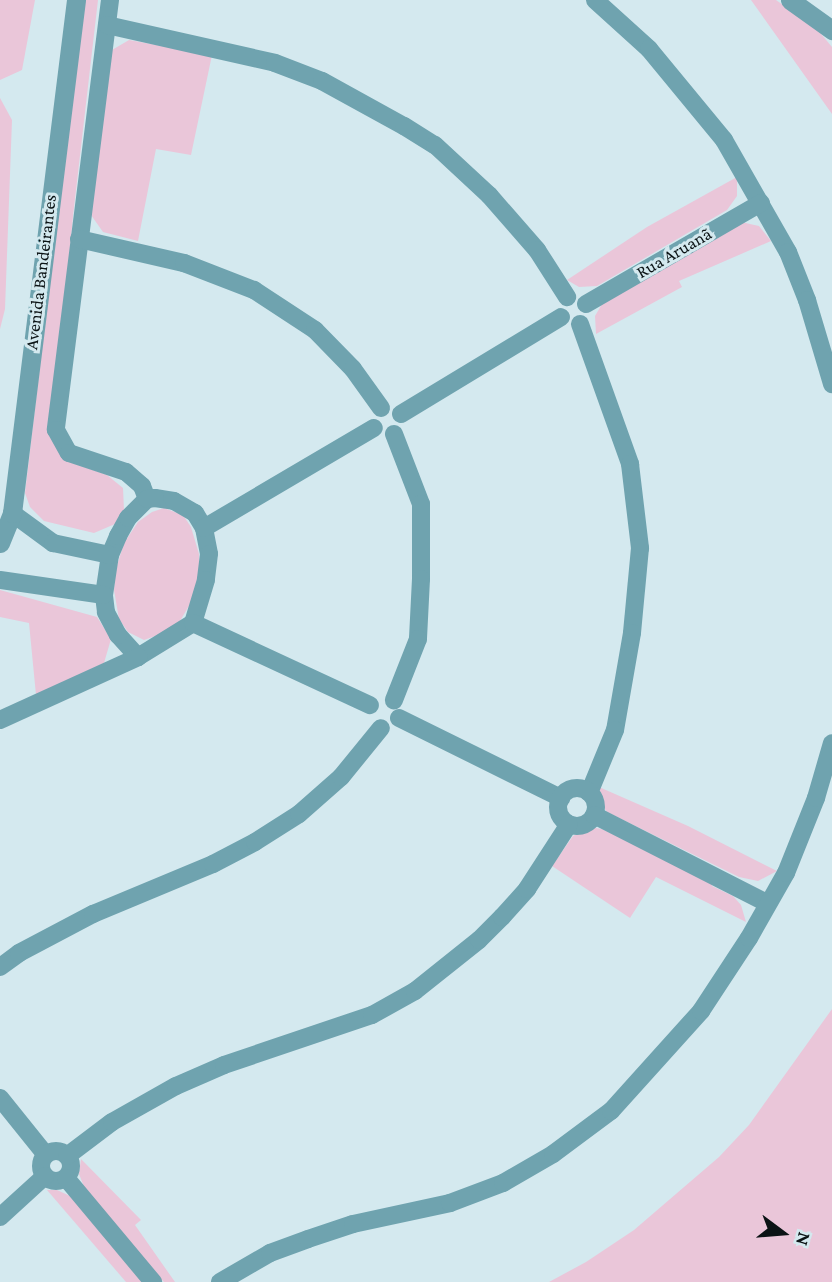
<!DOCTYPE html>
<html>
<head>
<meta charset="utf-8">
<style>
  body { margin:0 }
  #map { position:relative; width:832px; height:1282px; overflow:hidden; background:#d4e9ef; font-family:"Crimson Pro",serif }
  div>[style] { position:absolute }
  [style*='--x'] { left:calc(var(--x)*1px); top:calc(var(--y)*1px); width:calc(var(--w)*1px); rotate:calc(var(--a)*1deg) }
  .green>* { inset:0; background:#eac6d9 }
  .minor>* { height:18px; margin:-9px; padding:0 9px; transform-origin:9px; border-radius:9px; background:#6fa3af }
  .minor>.ring { margin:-9px; padding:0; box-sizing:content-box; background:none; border:18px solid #6fa3af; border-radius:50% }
  .tertiary>* { height:19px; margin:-9.5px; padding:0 9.5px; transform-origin:9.5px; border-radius:9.5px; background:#6fa3af }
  span { translate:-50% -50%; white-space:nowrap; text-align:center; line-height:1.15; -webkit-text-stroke:6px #d4e9ef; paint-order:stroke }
  .street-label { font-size:18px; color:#0b1315 }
  .north { position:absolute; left:748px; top:1198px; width:70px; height:70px; -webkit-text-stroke:5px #d4e9ef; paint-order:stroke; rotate:106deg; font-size:19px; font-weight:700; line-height:28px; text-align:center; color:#0b1315 }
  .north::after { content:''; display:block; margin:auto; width:24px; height:32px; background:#0b1315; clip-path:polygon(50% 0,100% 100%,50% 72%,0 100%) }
</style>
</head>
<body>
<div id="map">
  <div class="green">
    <i style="clip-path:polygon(0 0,35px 0,22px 70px,0 80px)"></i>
    <i style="clip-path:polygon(83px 0,98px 0,73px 216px,53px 441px,67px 461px,107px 475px,123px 488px,124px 510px,115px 524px,94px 533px,44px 521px,30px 507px,25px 493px)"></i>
    <i style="clip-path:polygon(751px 0,776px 0,817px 29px,832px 47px,832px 114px)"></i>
    <i style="clip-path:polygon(129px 40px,212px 55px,191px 155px,156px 149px,138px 241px,103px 232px,91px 215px,112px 50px)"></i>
    <i style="clip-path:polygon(0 98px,12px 120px,5px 309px,0 329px)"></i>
    <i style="clip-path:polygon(737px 177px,737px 196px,727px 210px,597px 286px,579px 287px,567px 280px,647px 227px)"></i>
    <i style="clip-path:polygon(741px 222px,759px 226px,771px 241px,679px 281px,682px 287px,596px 334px,595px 316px,602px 304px)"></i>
    <i style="clip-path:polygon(164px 508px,183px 515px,191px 527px,199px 554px,199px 572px,193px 599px,180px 621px,172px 630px,144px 640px,128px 632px,119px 619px,114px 590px,115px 572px,124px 543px,138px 522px,152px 512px)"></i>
    <i style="clip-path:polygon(0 590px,97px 617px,111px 639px,104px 663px,36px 695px,29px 623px,0 617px)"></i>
    <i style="clip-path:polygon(599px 787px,688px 826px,777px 871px,758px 881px,739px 877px,607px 812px,602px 805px)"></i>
    <i style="clip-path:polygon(590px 827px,602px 829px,713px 882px,712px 886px,733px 896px,741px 905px,746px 922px,656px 877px,630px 918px,552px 866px,573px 836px)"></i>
    <i style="clip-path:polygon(832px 1009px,832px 1282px,549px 1282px,586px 1262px,634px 1230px,719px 1157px,749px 1125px)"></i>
    <i style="clip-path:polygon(81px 1159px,141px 1220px,135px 1225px,175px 1282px,164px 1282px,160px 1278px,85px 1189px,79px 1174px)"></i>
    <i style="clip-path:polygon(47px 1190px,57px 1190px,70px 1196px,142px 1282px,126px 1282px)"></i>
  </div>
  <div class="minor">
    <i style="--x:110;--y:0;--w:433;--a:97.2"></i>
    <i style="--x:56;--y:430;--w:26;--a:61"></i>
    <i style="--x:69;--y:453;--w:60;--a:18.4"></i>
    <i style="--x:126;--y:472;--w:21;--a:41"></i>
    <i style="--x:142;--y:486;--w:14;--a:69"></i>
    <i style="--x:595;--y:0;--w:73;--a:42.2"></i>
    <i style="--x:649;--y:49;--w:118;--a:50.5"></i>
    <i style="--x:724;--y:140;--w:129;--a:60.3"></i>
    <i style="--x:788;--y:252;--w:52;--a:68.4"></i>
    <i style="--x:807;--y:300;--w:88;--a:73.4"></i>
    <i style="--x:107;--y:25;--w:172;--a:12.7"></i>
    <i style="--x:275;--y:63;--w:50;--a:21"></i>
    <i style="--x:322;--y:81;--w:94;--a:28.8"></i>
    <i style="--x:404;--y:126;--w:36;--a:32"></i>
    <i style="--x:435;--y:145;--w:74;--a:42.8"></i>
    <i style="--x:489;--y:195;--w:73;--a:48.9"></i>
    <i style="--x:537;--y:250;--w:56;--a:57.4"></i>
    <i style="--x:79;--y:239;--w:108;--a:12.9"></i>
    <i style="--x:184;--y:263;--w:75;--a:21.1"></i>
    <i style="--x:254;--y:290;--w:73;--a:33.3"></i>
    <i style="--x:315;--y:330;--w:54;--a:45.7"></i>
    <i style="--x:353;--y:369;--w:48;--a:54.3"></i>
    <i style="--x:586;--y:304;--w:202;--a:-30"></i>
    <i style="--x:580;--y:324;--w:149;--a:70.3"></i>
    <i style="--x:630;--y:464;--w:85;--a:83.2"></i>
    <i style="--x:640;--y:548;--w:85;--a:95.4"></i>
    <i style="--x:632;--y:633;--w:98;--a:99.9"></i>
    <i style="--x:615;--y:730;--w:68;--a:112.4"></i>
    <i style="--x:401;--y:414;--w:187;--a:-31.2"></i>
    <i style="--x:394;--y:434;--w:75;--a:68.9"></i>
    <i style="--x:421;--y:504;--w:75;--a:90"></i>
    <i style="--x:421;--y:579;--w:60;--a:92.9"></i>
    <i style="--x:418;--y:639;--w:66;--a:111.5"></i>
    <i style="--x:155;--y:498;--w:19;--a:9"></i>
    <i style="--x:174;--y:501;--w:24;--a:30"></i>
    <i style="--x:195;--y:513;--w:17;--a:59"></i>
    <i style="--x:204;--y:528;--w:26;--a:79"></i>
    <i style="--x:209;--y:554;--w:26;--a:97"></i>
    <i style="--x:206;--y:580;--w:45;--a:106.8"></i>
    <i style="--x:193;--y:623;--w:65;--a:148.3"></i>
    <i style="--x:138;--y:657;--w:30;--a:-132"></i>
    <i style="--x:118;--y:635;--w:26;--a:-118"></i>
    <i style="--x:106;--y:612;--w:17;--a:-97"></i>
    <i style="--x:104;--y:595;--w:40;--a:-81.5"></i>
    <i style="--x:110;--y:555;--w:21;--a:-67"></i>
    <i style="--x:118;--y:536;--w:21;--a:-61"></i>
    <i style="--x:128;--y:518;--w:27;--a:-45"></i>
    <i style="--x:147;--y:499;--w:8;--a:-7"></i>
    <i style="--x:12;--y:513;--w:51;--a:36.2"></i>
    <i style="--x:53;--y:543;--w:58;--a:11.9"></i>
    <i style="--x:204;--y:528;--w:197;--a:-30.5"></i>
    <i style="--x:0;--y:580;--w:105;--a:8.2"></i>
    <i style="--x:193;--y:623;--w:195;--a:24.9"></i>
    <i style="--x:399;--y:718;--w:181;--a:26.3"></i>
    <i style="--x:0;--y:720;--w:152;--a:-24.5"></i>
    <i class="ring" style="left:558px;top:788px;width:20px;height:20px"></i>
    <i style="--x:594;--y:815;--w:194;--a:27"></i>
    <i style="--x:0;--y:967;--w:24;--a:-36"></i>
    <i style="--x:19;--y:953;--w:84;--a:-27.8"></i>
    <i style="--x:93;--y:914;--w:130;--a:-22.6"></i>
    <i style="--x:213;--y:864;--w:47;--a:-27.6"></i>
    <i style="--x:255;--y:842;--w:52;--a:-32.5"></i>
    <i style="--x:299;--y:814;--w:56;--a:-41.4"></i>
    <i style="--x:341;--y:777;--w:63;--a:-50.8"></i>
    <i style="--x:0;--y:1098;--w:73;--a:51.1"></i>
    <i class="ring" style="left:41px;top:1151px;width:12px;height:12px"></i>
    <i style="--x:67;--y:1156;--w:56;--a:-37.1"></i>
    <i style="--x:112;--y:1122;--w:73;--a:-29.4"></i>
    <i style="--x:176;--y:1086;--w:52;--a:-23.6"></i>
    <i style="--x:224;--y:1065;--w:156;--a:-18.7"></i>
    <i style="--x:372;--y:1015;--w:49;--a:-29.2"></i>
    <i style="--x:415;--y:991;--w:82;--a:-38.6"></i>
    <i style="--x:479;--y:940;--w:33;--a:-45"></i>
    <i style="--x:502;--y:917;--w:38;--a:-48"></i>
    <i style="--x:527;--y:889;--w:77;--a:-57.1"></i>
    <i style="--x:66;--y:1178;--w:136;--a:50.1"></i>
    <i style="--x:0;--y:1217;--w:61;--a:-42.3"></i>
    <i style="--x:220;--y:1282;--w:58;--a:-30.1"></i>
    <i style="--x:270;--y:1253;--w:40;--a:-20.2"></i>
    <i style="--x:308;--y:1239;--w:47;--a:-18.4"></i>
    <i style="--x:353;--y:1224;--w:99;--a:-12.2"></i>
    <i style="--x:450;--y:1203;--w:57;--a:-20.7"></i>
    <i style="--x:503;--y:1183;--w:58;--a:-30.1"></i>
    <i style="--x:553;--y:1154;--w:72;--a:-36.6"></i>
    <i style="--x:611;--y:1111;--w:135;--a:-48"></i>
    <i style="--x:701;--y:1011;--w:87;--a:-56.7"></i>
    <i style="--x:749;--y:938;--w:75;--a:-60.4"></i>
    <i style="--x:786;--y:873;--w:81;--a:-68.2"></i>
    <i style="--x:816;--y:798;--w:57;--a:-73.8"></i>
  </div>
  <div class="tertiary">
    <i style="--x:790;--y:0;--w:52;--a:35.5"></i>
    <i style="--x:0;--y:543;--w:32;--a:-68"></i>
    <i style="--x:12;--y:513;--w:517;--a:-82.89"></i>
  </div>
  <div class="street-label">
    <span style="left:674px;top:253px;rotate:-30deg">Rua Aruanã</span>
    <span style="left:41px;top:272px;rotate:-83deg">Avenida Bandeirantes</span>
  </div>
  <div class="north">N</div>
</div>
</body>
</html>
